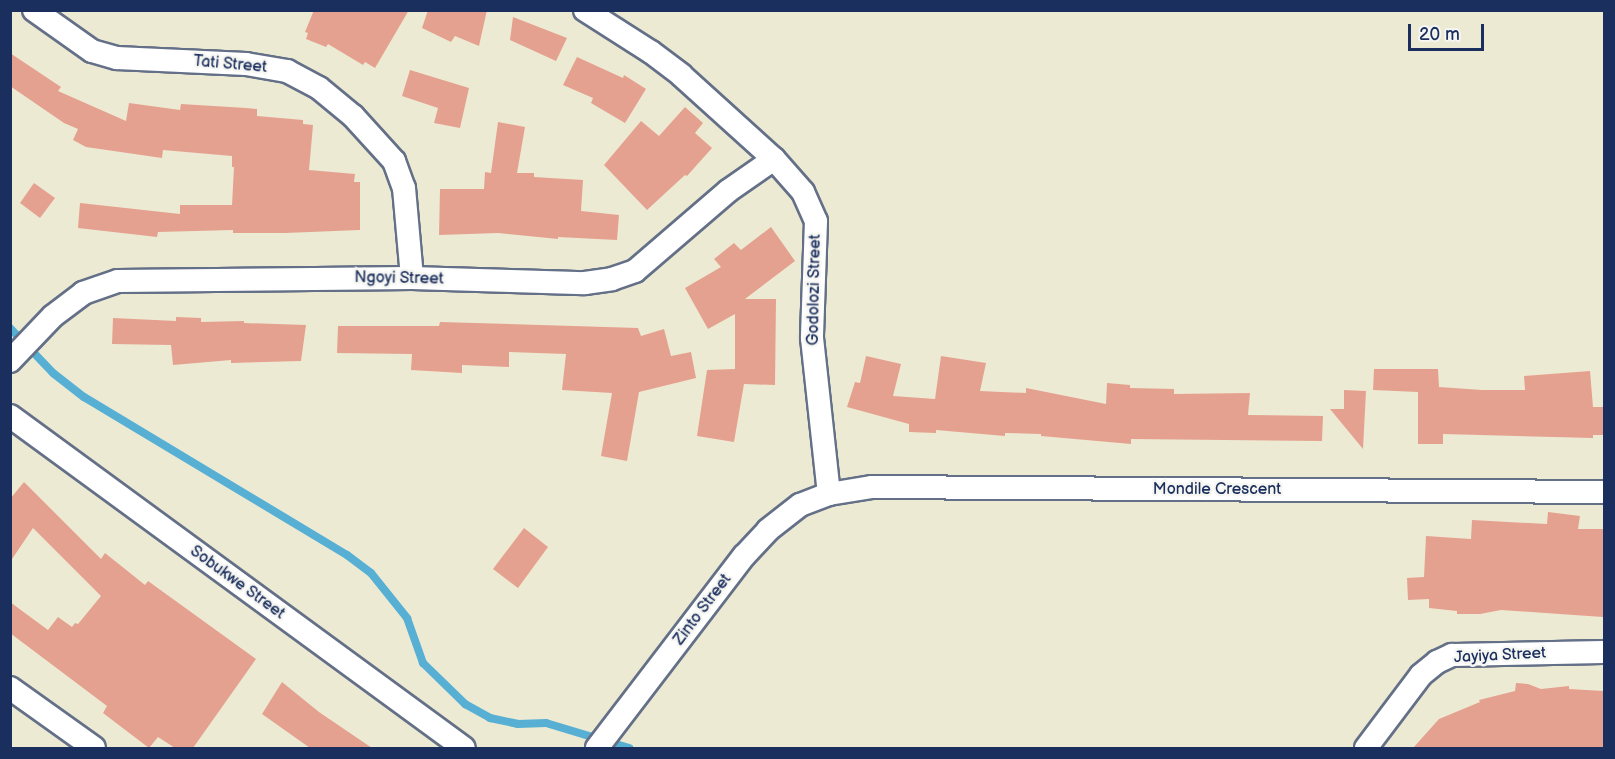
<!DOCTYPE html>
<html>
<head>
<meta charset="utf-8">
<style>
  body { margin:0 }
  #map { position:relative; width:1615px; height:759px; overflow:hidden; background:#edead4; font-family:"Balsamiq Sans",sans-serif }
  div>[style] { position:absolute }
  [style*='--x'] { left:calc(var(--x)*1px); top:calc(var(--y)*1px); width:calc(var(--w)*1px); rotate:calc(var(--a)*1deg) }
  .stream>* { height:8px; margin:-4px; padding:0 4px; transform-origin:4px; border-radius:4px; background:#57b0d4 }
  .building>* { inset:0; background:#e5a18f }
  .roads { filter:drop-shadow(2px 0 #647087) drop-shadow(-2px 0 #647087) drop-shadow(0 2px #647087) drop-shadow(0 -2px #647087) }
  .minor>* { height:22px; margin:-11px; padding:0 11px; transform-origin:11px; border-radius:11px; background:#fff }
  span { translate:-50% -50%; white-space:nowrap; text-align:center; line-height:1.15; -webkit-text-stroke:5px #f6f6f2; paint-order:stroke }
  .street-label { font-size:16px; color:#1b2f5e }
  .frame { position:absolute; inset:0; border:12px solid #1b2f5e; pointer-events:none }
  .scale { position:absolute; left:1408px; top:24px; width:76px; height:27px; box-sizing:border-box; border:3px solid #1b2f5e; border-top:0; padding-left:8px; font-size:18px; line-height:21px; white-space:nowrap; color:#1b2f5e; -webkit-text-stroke:4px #f6f6f2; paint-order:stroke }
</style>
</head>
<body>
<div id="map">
  <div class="stream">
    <i style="--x:10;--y:328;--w:62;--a:46.3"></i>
    <i style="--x:53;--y:373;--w:39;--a:38"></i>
    <i style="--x:84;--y:397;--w:307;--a:31"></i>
    <i style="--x:347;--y:555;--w:30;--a:37"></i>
    <i style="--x:371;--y:573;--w:58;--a:51.3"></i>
    <i style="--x:407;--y:618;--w:48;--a:70.4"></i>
    <i style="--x:423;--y:663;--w:59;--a:44.3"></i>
    <i style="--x:465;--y:704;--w:29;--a:29"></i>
    <i style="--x:490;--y:718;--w:29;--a:12"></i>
    <i style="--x:518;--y:724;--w:28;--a:-2"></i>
    <i style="--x:546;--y:723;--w:87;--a:16.8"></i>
  </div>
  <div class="building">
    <i style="clip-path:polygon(314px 10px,409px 10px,375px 68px,365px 62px,363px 65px,328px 44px,326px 47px,306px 39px,308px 33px,305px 32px)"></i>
    <i style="clip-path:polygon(428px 10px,487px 10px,479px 46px,455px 36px,451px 42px,422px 28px)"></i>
    <i style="clip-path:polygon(513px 17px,567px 38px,556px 61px,510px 40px)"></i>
    <i style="clip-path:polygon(10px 53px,61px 87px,58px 91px,126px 121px,129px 103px,180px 110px,181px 104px,246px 108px,257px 109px,257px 116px,303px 120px,303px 124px,313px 125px,309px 170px,355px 174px,354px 182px,360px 182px,360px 230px,285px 233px,233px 233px,233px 230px,158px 232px,157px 237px,78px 228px,80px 203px,180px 214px,180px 205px,232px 205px,234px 167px,232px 167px,232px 156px,163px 150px,162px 158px,86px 147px,73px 140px,78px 129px,64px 123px,10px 86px)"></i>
    <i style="clip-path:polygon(577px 57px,623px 78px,624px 75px,646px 89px,625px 123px,591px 103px,593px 98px,563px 85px)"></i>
    <i style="clip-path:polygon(410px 70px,469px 88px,460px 128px,434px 123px,438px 108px,402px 96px)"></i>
    <i style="clip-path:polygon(685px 107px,703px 123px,695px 133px,712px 148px,687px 176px,685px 175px,647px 210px,604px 165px,641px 121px,659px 136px)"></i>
    <i style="clip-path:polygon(498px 122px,525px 127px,517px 173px,534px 173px,534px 177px,583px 180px,581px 211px,619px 215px,617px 240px,558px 237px,558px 239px,498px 233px,439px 235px,440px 189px,484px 189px,485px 172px,491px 173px)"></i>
    <i style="clip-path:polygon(34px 183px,55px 198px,40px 218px,20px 203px)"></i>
    <i style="clip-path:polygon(771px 227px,795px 261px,745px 299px,776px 299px,775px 385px,744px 384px,734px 442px,697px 436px,707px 370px,735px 369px,735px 314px,708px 329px,685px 288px,721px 267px,714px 259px,734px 243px,741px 250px)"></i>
    <i style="clip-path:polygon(176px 317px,201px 318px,201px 322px,244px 321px,244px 323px,306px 325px,301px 361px,231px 363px,231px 360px,173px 365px,171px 345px,112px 344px,113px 318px,176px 321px)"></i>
    <i style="clip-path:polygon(440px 322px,638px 328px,641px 336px,664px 329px,671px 356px,691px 352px,696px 378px,639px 392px,627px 461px,601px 456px,612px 393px,562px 390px,566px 354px,509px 352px,509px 367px,462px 365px,462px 373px,411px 370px,412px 354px,337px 353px,338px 326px,439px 326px)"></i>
    <i style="clip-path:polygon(866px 356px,901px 364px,893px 396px,935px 399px,941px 356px,986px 363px,980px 391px,1026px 393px,1026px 388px,1106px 404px,1107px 383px,1130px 385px,1130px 388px,1174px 389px,1174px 394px,1250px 393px,1248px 415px,1323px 416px,1322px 441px,1131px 439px,1131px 444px,1041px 436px,1041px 434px,1005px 433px,1005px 436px,936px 430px,936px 433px,909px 432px,909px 424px,847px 407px,855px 382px,860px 383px)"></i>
    <i style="clip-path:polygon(1374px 369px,1438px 369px,1439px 387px,1482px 390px,1525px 390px,1524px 376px,1590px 371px,1593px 407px,1605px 407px,1605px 435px,1593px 435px,1593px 438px,1443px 434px,1443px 444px,1418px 444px,1418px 392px,1373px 390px)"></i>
    <i style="clip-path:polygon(1344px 390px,1366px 391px,1363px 449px,1330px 409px,1344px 409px)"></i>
    <i style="clip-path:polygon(24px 482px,101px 559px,105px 553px,145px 585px,148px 581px,256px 659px,193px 748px,175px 748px,158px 737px,149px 748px,103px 713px,107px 706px,10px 633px,10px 602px,48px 630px,58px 617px,72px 627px,75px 623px,78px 624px,101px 596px,33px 528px,10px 562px,10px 499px)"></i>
    <i style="clip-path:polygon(1548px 512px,1580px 516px,1578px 529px,1604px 529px,1603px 617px,1501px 610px,1480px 614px,1457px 614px,1457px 611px,1429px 608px,1429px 599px,1408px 600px,1407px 578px,1424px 577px,1426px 536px,1471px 539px,1472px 520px,1547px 524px)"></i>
    <i style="clip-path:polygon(524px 528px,548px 547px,518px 588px,493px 569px)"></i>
    <i style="clip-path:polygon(282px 682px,319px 712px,372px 748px,310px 748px,262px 714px)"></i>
    <i style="clip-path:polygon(1516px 683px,1528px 684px,1541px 689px,1569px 686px,1569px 689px,1604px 691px,1605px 748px,1413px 748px,1439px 719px,1480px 702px,1479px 700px,1515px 691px)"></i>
  </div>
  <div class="roads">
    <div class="minor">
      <i style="--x:34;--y:10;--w:71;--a:35.3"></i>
      <i style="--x:92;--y:51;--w:26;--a:16"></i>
      <i style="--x:117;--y:58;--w:129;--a:2.7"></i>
      <i style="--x:246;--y:64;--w:42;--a:9.7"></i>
      <i style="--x:287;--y:71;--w:36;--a:28"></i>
      <i style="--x:319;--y:88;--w:44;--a:39.5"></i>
      <i style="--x:353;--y:116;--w:61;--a:47.7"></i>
      <i style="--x:394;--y:161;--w:29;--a:70"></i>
      <i style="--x:404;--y:188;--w:90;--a:84.9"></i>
      <i style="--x:585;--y:10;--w:78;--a:32.5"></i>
      <i style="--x:651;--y:52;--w:38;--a:37"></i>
      <i style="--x:681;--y:75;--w:125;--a:42.1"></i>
      <i style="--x:774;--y:159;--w:44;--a:48.7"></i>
      <i style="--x:803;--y:192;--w:32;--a:66"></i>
      <i style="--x:816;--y:221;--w:117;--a:92"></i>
      <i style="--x:812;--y:338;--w:157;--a:83.8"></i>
      <i style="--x:10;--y:361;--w:62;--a:-46.3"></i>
      <i style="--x:53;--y:316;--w:38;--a:-37"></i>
      <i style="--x:83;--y:293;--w:37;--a:-19"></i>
      <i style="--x:118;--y:281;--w:294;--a:-0.6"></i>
      <i style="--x:412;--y:278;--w:173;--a:1.7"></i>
      <i style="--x:585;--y:283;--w:27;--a:-8"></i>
      <i style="--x:612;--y:279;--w:24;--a:-19"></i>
      <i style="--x:635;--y:271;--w:123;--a:-40.7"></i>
      <i style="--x:728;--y:191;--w:56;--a:-34.8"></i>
      <i style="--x:10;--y:416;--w:562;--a:36.18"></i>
      <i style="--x:10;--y:688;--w:103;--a:35.5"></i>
      <i style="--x:597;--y:748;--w:242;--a:-52.6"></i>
      <i style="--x:744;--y:556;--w:35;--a:-47"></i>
      <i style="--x:768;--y:530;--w:41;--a:-38"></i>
      <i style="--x:800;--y:505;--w:31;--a:-21"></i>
      <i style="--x:829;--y:494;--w:44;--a:-9.2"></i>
      <i style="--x:872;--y:487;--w:732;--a:0.39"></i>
      <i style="--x:1366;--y:748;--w:91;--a:-53"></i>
      <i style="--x:1421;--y:675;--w:21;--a:-39"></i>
      <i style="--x:1437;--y:662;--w:17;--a:-25"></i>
      <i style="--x:1452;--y:655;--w:152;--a:-1.1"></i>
    </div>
  </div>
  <div class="street-label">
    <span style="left:230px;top:65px;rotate:5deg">Tati Street</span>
    <span style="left:399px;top:279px;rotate:1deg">Ngoyi Street</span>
    <span style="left:815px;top:290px;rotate:-89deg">Godolozi Street</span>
    <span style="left:1217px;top:490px">Mondile Crescent</span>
    <span style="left:237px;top:583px;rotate:36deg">Sobukwe Street</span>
    <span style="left:703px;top:610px;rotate:-53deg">Zinto Street</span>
    <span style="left:1500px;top:656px;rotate:-3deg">Jayiya Street</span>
  </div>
  <div class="frame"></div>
  <div class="scale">20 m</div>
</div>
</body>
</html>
